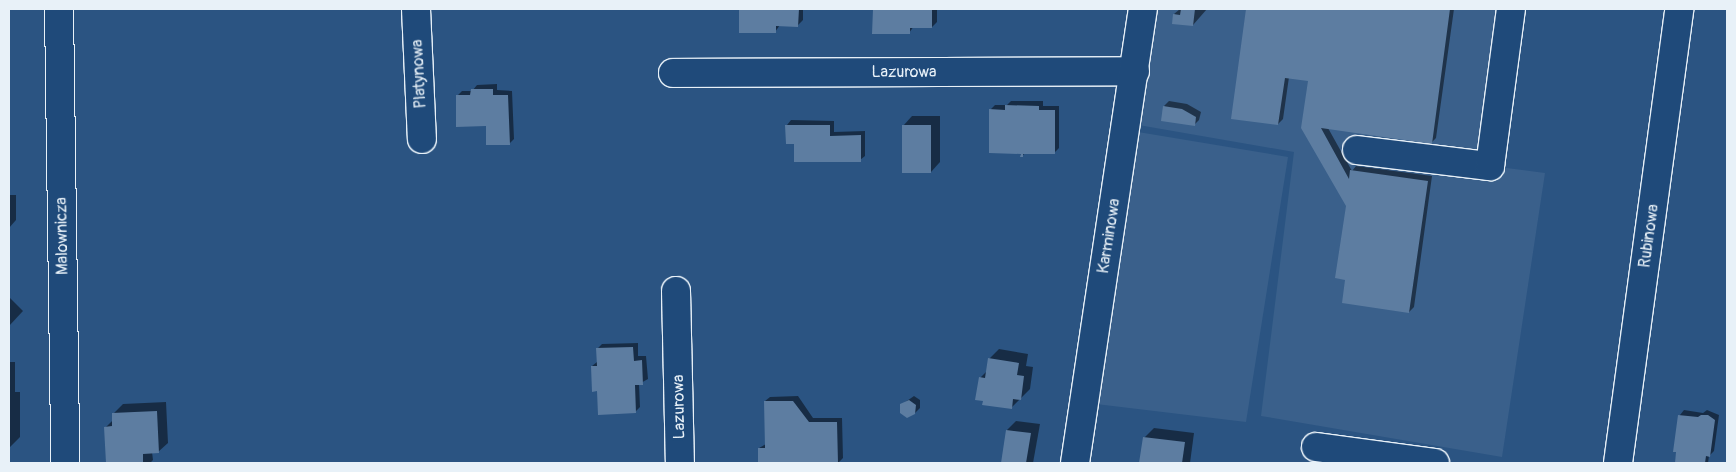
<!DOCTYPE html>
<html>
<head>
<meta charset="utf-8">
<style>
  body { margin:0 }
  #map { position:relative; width:1736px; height:472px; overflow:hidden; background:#2b5482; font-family:Pangolin,sans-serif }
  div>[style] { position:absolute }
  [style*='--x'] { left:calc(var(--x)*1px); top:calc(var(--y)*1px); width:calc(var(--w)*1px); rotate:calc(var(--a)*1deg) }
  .built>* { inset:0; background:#3a608b }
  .shadow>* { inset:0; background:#0007 }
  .building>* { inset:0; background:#5d7da1 }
  .roads { filter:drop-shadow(1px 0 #e8f1f8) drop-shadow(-1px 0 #e8f1f8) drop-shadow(0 1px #e8f1f8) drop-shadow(0 -1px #e8f1f8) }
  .minor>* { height:28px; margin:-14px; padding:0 14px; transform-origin:14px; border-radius:14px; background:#1f4a7a }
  span { translate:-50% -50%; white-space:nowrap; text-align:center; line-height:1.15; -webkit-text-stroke:4.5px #1f4a7a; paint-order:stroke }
  .street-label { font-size:16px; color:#e8f1f8 }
  .frame { position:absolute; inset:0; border:10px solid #e8f1f8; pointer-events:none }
</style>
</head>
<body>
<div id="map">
  <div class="built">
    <i style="clip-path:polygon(1144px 9px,1511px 9px,1491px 166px,1545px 173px,1502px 457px,1261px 416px,1294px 152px,1127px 123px)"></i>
    <i style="clip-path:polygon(1138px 132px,1288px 157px,1246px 422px,1096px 404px)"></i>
  </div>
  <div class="shadow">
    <i style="clip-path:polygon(740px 9px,803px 9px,803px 20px,798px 25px,780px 25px,775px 32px,740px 31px)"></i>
    <i style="clip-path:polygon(874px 9px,937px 9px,937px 22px,932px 27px,914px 26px,909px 33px,874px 33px)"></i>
    <i style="clip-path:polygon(1180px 9px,1207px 9px,1193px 25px,1174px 14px)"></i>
    <i style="clip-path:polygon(1247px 9px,1454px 9px,1436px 138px,1431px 143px,1328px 128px,1352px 171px,1356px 166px,1432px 176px,1414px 307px,1409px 312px,1346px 279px,1347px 205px,1303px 128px,1310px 80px,1289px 77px,1283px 119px,1278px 124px,1232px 118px)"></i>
    <i style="clip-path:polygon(497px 84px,497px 90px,512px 91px,514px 139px,510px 143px,457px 96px,462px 91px,472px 91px,477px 85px)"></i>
    <i style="clip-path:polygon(1011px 101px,1043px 101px,1043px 106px,1059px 106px,1059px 148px,1054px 153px,1025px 153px,1022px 156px,990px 110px,995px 105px,1007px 105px)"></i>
    <i style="clip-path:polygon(1169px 101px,1187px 104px,1201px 112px,1199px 120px,1194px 125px,1164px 106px)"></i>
    <i style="clip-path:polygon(912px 116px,940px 116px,940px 162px,931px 172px,903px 126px)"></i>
    <i style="clip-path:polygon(791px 120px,834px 121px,834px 132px,865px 131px,865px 156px,860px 160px,787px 125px)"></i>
    <i style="clip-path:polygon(9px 195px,16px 195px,16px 220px,9px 228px)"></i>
    <i style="clip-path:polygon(9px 297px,23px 311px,9px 326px)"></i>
    <i style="clip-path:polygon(638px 343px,638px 356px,646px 356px,648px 379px,639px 384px,640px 407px,635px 412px,598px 390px,592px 366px,597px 362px,597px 349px,602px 344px)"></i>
    <i style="clip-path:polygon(999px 349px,1028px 354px,1026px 366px,1033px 367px,1030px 389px,1011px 408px,984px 400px,980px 378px,988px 370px,989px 359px)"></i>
    <i style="clip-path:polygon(9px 362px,15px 362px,15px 392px,20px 392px,20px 437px,9px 448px)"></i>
    <i style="clip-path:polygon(798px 396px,813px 418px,842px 418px,843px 458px,838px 463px,760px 463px,759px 448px,766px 444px,765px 401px,770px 397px)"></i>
    <i style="clip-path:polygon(914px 396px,920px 400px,920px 408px,915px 413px,901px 405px)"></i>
    <i style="clip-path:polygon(166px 402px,168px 443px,158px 452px,152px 452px,153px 460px,150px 463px,107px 463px,106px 427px,113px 420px,113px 414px,123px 404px)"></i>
    <i style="clip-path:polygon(1684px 410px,1703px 413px,1707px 410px,1719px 415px,1714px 451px,1709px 456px,1708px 463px,1676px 463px,1680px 415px)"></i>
    <i style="clip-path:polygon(1016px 421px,1040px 424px,1033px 463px,1002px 463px,1007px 430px)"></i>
    <i style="clip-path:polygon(1154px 428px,1194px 433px,1190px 463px,1141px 463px,1144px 438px)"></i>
  </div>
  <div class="building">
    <i style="clip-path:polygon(739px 9px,799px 9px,798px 27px,776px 26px,776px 33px,739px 33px)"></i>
    <i style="clip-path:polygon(873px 9px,932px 9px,932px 28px,910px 28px,910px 34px,872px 34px)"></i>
    <i style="clip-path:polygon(1181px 9px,1195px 9px,1193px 26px,1172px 24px,1173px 14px,1180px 15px)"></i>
    <i style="clip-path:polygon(1246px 9px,1450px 9px,1432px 144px,1321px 128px,1349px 179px,1350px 170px,1428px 181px,1409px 313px,1342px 303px,1345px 280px,1335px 278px,1346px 206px,1301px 128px,1308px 81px,1285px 78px,1278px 125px,1231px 119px)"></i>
    <i style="clip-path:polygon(471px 89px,493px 89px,493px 95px,508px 95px,510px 145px,486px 145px,486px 126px,456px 127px,456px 95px,470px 95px)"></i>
    <i style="clip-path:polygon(1005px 105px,1039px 106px,1039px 110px,1055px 110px,1055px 154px,1023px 154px,1023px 157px,1020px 157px,1021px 154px,989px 153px,989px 109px,1005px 110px)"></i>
    <i style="clip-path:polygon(1163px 106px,1182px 109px,1196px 117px,1195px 126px,1161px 121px)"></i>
    <i style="clip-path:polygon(785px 125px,830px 125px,830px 136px,861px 135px,861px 162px,794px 162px,794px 144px,786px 144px)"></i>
    <i style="clip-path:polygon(902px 125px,931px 125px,931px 173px,902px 173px)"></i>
    <i style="clip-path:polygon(633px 347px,634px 361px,642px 360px,643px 385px,635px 385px,636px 413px,598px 415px,597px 391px,592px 392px,591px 366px,597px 366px,596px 348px)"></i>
    <i style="clip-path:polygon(988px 358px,1019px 363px,1017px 375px,1024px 376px,1021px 400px,1013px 399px,1012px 409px,982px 405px,983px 401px,975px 400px,979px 377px,985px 378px)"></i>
    <i style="clip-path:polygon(909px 400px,916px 405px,915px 414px,907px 418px,900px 413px,900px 404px)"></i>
    <i style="clip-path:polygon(764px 401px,793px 401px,809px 422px,837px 422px,838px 463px,758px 463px,758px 448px,765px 448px)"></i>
    <i style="clip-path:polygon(157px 411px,159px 453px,143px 454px,143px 463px,106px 463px,104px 427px,112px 426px,112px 413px)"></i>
    <i style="clip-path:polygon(1678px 415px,1698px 417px,1701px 415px,1708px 415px,1715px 420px,1710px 457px,1706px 456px,1705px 463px,1675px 463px,1676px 452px,1673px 452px)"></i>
    <i style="clip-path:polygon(1006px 430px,1031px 433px,1026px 463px,1001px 463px)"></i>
    <i style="clip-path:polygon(1143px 437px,1185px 442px,1182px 463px,1139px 463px)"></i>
  </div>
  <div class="roads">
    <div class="minor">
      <i style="--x:59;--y:9;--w:454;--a:89.2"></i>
      <i style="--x:416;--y:9;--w:130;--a:87.4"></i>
      <i style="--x:673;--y:73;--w:462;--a:-0.2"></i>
      <i style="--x:1357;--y:150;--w:134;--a:6.9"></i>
      <i style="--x:1490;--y:166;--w:158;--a:-82.4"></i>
      <i style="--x:676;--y:291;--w:172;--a:88.7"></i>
      <i style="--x:1316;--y:447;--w:120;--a:7.7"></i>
      <i style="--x:1075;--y:463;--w:459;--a:-81.5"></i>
      <i style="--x:1618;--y:463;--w:458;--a:-82.3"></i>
    </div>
  </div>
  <div class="street-label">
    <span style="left:904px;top:72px">Lazurowa</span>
    <span style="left:419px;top:74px;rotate:-93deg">Platynowa</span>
    <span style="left:62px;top:236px;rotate:-91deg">Malownicza</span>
    <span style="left:1109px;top:236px;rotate:-81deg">Karminowa</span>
    <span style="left:1649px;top:236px;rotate:-82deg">Rubinowa</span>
    <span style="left:679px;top:407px;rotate:-91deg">Lazurowa</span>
  </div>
  <div class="frame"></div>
</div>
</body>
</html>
